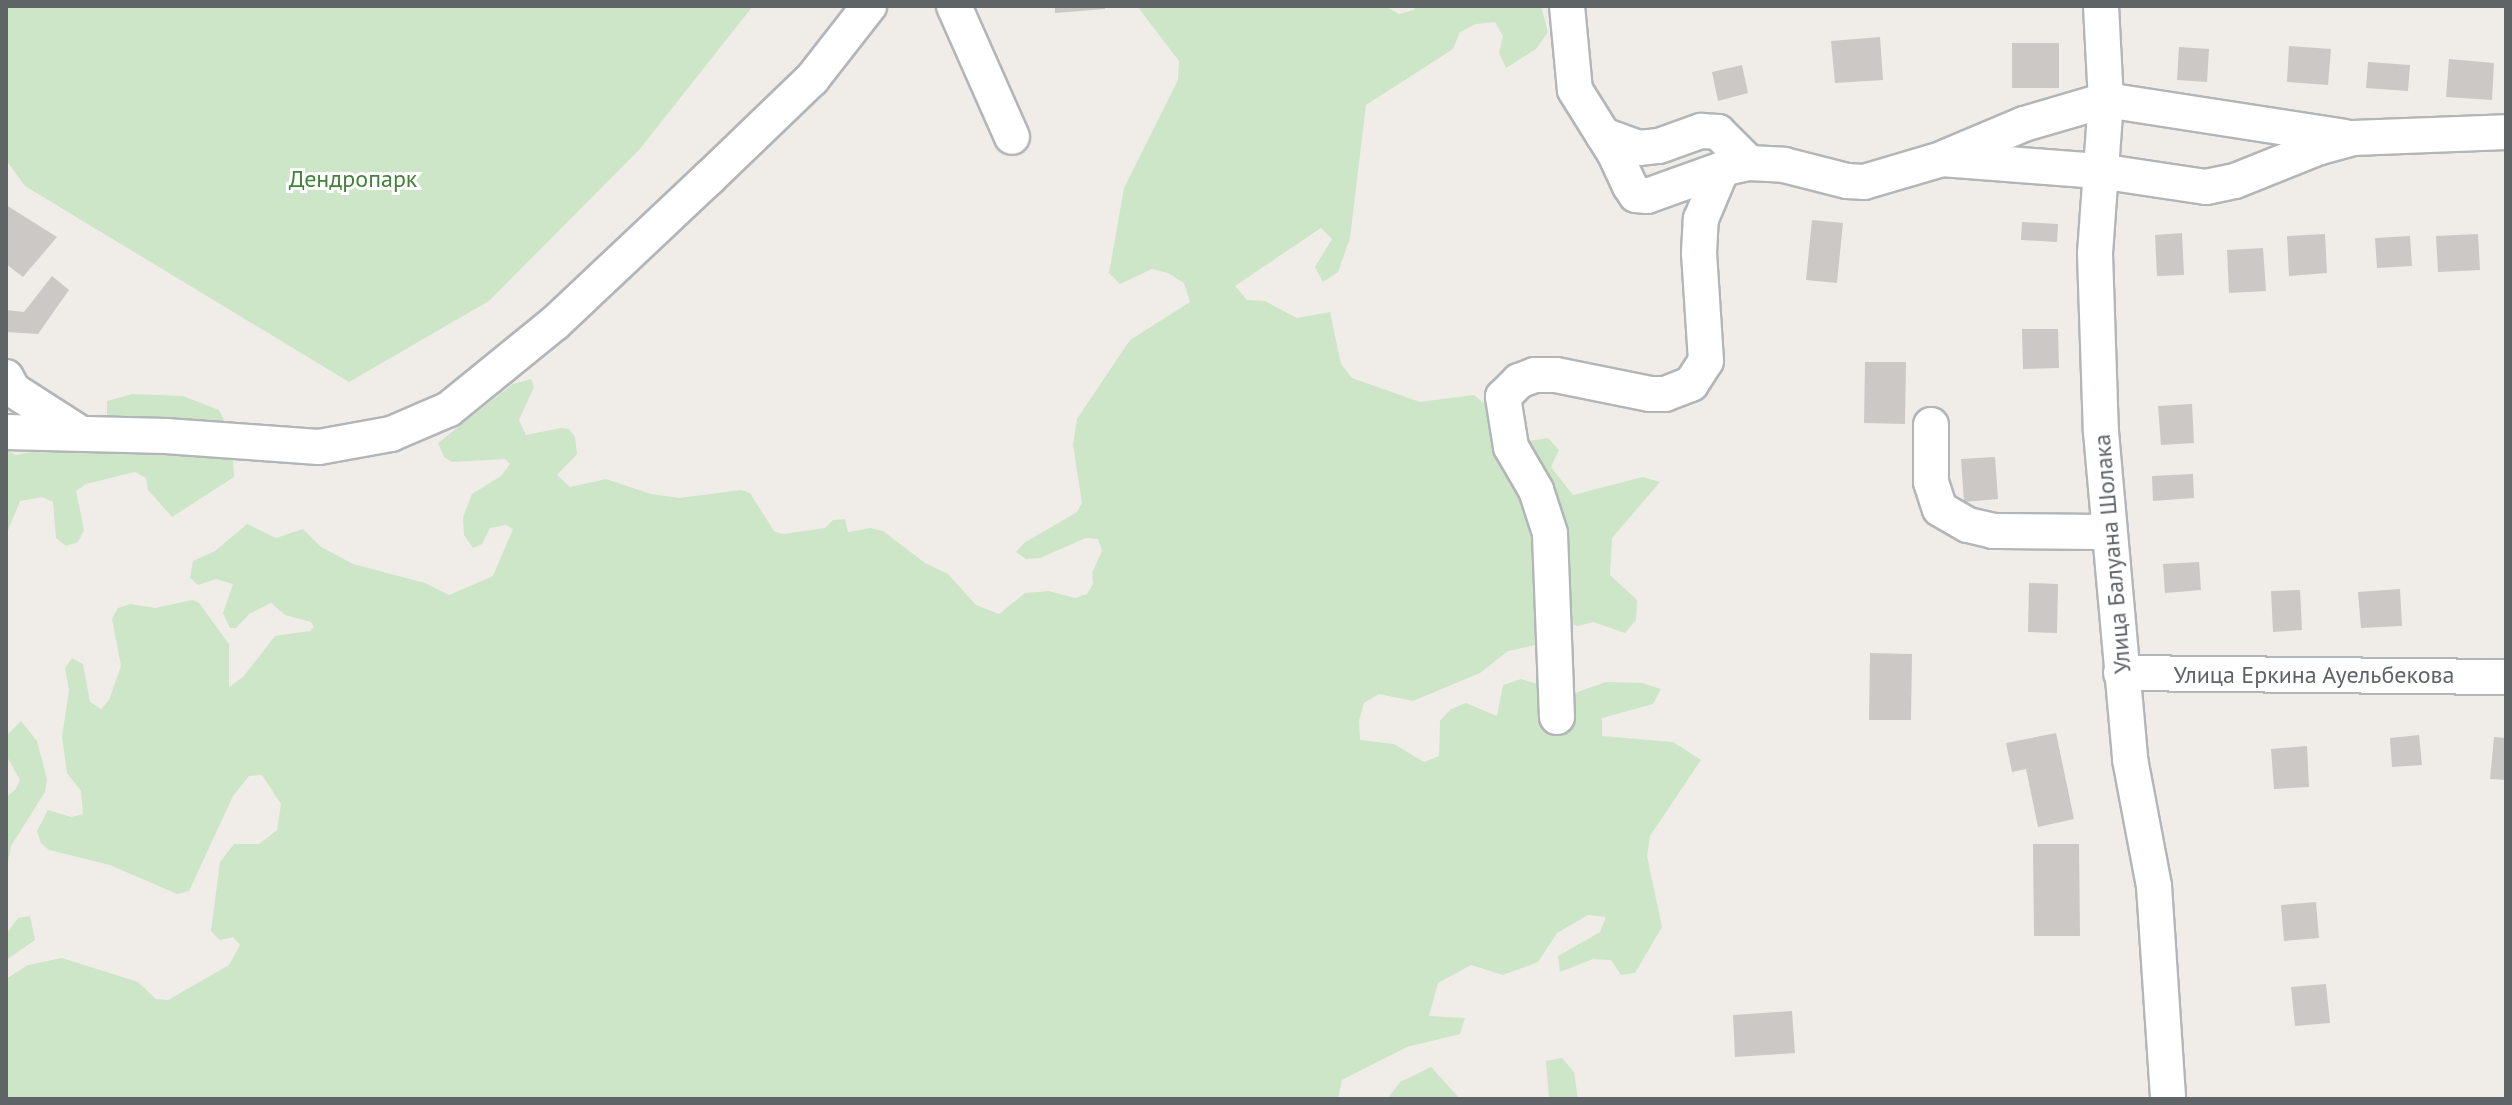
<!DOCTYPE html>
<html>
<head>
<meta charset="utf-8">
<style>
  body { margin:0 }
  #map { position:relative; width:2512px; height:1105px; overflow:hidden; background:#f0ede8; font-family:"PT Sans",sans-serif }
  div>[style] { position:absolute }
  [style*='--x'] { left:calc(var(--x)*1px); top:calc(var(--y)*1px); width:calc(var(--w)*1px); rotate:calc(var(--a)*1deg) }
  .green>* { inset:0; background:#cce6c7 }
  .building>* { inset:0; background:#ccc8c5 }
  .roads { filter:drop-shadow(2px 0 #b3b6b9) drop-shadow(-2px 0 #b3b6b9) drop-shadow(0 2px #b3b6b9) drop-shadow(0 -2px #b3b6b9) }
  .minor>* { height:34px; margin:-17px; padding:0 17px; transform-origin:17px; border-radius:17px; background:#fff }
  span { translate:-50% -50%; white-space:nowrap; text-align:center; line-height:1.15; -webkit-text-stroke:6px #fff; paint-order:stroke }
  .park-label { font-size:24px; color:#44823b }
  .street-label { font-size:24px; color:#5f6467 }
  .frame { position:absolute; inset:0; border:8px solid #5f6467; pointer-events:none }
</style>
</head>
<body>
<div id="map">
  <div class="green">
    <i style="clip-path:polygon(6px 6px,753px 6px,639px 150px,489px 301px,349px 382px,25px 186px,6px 160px)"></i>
    <i style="clip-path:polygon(1137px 6px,1385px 6px,1399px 14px,1414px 10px,1414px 6px,1541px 6px,1548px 32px,1536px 49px,1506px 68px,1499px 53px,1503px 36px,1495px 22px,1476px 24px,1460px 32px,1453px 49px,1366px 105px,1350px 238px,1338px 272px,1323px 282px,1315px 267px,1332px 239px,1321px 228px,1235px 286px,1247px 300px,1265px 301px,1297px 318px,1330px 312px,1341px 364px,1352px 378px,1420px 402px,1474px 395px,1529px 441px,1548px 438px,1559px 450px,1551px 467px,1573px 495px,1643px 477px,1660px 482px,1612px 538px,1610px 575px,1637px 600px,1636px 620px,1625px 633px,1593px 622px,1577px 626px,1548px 609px,1544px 643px,1508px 651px,1480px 673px,1413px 701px,1379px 694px,1364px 703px,1359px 721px,1360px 740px,1394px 744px,1424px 762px,1439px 756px,1440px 721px,1451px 709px,1466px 703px,1497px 716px,1503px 685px,1521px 679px,1572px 694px,1606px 682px,1642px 683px,1661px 689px,1653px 704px,1602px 718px,1602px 736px,1673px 742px,1701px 760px,1650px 836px,1647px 856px,1662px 927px,1635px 973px,1621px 975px,1611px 960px,1593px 959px,1560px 972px,1558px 956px,1600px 932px,1606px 917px,1588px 915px,1557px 933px,1538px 962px,1503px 975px,1471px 965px,1438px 983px,1429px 1016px,1465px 1018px,1460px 1034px,1407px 1047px,1342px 1080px,1338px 1099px,6px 1099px,6px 979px,28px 965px,62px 958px,138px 982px,156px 999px,168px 1000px,229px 965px,240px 945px,233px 937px,220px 940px,211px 931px,220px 862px,234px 844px,259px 844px,277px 830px,281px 804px,262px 775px,249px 776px,233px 796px,189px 891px,177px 894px,110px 865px,49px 850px,41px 843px,37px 831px,48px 810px,71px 817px,83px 814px,81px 791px,67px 773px,62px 737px,69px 690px,65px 668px,72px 658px,83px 664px,90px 702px,101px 709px,109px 700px,121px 666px,112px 619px,118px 608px,130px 604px,155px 608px,193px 600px,199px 603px,229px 644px,229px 687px,243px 677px,275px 636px,310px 631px,314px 627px,311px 622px,285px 615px,271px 603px,249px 614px,236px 628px,230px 628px,223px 613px,233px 584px,216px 579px,198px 585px,190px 578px,193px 561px,215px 551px,247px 524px,276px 538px,303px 529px,321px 547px,353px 564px,425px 583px,449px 595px,493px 576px,513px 529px,506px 525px,490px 528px,482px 544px,473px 548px,464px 535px,463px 517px,472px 494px,501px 476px,510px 464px,505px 459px,452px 462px,444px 457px,438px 443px,513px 384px,531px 379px,534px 387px,519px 420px,526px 435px,561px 428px,569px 429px,575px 437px,577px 454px,557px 475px,570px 487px,606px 479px,651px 494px,679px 498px,741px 490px,750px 493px,774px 531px,783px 534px,825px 528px,833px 520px,845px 519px,848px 532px,871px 528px,883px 531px,925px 563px,948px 574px,976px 605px,999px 614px,1025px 593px,1049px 591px,1075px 598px,1087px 594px,1093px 584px,1092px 573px,1102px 551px,1098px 539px,1086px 538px,1040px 558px,1026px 559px,1016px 552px,1024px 543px,1077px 512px,1082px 503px,1073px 445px,1077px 419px,1130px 340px,1190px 302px,1184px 283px,1168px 273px,1152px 269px,1120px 284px,1109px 273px,1124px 188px,1178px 80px,1179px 61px)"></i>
    <i style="clip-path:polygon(132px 394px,183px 396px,219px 410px,232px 435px,234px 477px,172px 517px,148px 490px,146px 478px,135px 472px,86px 484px,76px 491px,84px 530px,78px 542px,66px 546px,56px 538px,53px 502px,42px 497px,20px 501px,6px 535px,6px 449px,15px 455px,37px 451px,107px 453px,107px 401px)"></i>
    <i style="clip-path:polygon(21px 721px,37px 741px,47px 779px,45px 792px,11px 846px,6px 874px,6px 797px,15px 790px,20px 780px,6px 755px,6px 736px)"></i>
    <i style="clip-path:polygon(30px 916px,35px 940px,6px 960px,6px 934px,18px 918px)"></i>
    <i style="clip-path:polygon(1562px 1058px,1574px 1072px,1578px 1099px,1549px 1099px,1546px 1061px)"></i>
    <i style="clip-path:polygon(1431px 1067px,1460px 1099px,1387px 1099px,1400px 1082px)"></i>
  </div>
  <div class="building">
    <i style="clip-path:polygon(1055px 6px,1105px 6px,1105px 9px,1055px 13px)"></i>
    <i style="clip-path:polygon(1880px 37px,1883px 80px,1835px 83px,1831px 41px)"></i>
    <i style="clip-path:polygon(2012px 43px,2059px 43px,2059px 88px,2012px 88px)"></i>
    <i style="clip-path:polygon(2289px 46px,2331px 49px,2328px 85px,2287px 82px)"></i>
    <i style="clip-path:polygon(2179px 47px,2209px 49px,2207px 82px,2177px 80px)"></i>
    <i style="clip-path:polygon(2449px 59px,2494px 63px,2492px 100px,2446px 97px)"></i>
    <i style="clip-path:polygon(2368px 62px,2410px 65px,2408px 91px,2366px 88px)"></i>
    <i style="clip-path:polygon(1742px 65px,1748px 93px,1718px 101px,1712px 72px)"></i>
    <i style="clip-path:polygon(6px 205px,57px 237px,23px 277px,6px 264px)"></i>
    <i style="clip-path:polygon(1812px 220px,1843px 223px,1837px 283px,1806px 280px)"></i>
    <i style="clip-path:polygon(2022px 222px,2058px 224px,2057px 242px,2021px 240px)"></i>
    <i style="clip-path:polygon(2182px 233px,2184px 275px,2157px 276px,2155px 235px)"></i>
    <i style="clip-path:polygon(2325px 234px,2327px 273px,2289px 276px,2287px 236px)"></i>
    <i style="clip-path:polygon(2478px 234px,2480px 270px,2438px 272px,2436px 236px)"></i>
    <i style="clip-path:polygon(2410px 236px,2412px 266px,2377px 268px,2375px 238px)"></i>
    <i style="clip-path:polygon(2263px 248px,2266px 291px,2229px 293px,2227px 250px)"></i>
    <i style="clip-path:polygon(52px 276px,69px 290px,38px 334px,6px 332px,6px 310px,24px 312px)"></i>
    <i style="clip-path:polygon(2022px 329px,2058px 329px,2059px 368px,2023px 369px)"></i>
    <i style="clip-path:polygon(1865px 362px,1906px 362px,1905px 424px,1864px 423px)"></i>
    <i style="clip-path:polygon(2192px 404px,2194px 443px,2161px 445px,2158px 406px)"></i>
    <i style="clip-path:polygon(1995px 457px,1998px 499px,1964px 502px,1961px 459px)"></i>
    <i style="clip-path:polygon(2193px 474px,2194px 498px,2153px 501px,2152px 476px)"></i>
    <i style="clip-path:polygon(2199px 562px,2201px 590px,2165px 593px,2163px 564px)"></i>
    <i style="clip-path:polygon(2029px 583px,2058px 584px,2057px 633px,2028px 632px)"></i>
    <i style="clip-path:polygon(2400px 589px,2402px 626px,2361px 628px,2358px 592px)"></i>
    <i style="clip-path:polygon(2300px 590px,2302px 630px,2273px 632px,2271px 591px)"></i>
    <i style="clip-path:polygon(1870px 653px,1912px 654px,1911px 720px,1869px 720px)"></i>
    <i style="clip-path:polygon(2056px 733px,2074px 819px,2038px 827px,2026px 769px,2012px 772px,2006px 743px)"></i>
    <i style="clip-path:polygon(2419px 735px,2422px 765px,2392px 767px,2390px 738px)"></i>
    <i style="clip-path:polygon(2494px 737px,2506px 738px,2506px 780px,2490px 779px)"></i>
    <i style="clip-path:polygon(2307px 746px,2309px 787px,2274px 789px,2271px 749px)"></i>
    <i style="clip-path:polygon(2033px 844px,2079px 844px,2080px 936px,2034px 936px)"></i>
    <i style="clip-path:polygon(2316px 902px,2319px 938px,2284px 941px,2281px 905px)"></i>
    <i style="clip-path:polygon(2326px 984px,2330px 1023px,2295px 1026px,2291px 987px)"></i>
    <i style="clip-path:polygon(1792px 1011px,1795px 1053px,1735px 1057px,1733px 1015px)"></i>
  </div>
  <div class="roads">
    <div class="minor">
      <i style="--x:954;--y:6;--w:143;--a:66.1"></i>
      <i style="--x:1567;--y:6;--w:84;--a:84.6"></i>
      <i style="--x:1575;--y:90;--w:75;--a:58"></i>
      <i style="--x:1615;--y:154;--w:35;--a:65"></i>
      <i style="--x:1630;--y:186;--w:11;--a:56"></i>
      <i style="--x:1636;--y:195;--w:11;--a:5"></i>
      <i style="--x:1647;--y:196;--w:80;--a:-19.8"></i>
      <i style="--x:1722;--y:169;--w:28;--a:-13"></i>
      <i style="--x:1749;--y:163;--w:35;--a:3"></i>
      <i style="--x:1784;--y:165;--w:65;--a:14.3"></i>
      <i style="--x:1847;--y:181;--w:17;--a:3"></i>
      <i style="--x:1864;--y:182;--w:81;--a:-16.4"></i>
      <i style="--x:1942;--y:159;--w:157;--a:4.4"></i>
      <i style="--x:2099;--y:171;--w:108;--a:8.5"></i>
      <i style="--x:2206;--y:187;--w:30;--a:-12"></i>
      <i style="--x:2235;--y:181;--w:92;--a:-21.8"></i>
      <i style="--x:2320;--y:147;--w:34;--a:-15"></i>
      <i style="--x:2353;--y:138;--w:153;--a:-2.2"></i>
      <i style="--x:2101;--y:6;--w:94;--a:87"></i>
      <i style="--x:2106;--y:100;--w:154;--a:94.1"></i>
      <i style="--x:2095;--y:254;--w:178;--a:88.1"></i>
      <i style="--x:2101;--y:432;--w:328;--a:84.9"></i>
      <i style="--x:2130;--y:759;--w:129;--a:79.3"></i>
      <i style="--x:2154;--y:886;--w:213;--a:86.2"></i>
      <i style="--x:1603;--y:135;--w:38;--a:20"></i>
      <i style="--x:1639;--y:148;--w:20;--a:-6"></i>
      <i style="--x:1659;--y:146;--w:45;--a:-19.7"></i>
      <i style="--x:1701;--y:131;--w:17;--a:3"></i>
      <i style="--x:1718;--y:132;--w:44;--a:45"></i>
      <i style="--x:1946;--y:157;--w:85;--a:-22.9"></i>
      <i style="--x:2024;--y:124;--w:85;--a:-16.3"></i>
      <i style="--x:2106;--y:100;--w:241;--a:8.8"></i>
      <i style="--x:6;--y:377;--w:15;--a:62"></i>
      <i style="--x:13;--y:390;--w:80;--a:32.7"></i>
      <i style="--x:1931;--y:425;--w:57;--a:90"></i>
      <i style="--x:1931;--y:482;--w:28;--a:72"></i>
      <i style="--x:1940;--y:509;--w:32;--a:30"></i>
      <i style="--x:1968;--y:525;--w:26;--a:13"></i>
      <i style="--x:1993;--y:531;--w:116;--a:0.5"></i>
      <i style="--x:6;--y:432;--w:160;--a:1.4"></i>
      <i style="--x:166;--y:436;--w:153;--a:4.1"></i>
      <i style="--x:319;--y:447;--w:73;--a:-10.2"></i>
      <i style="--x:391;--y:434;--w:63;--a:-23.3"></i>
      <i style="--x:449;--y:409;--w:136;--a:-39.1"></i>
      <i style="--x:555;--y:323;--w:212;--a:-43.3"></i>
      <i style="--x:709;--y:178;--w:143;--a:-43.9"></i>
      <i style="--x:812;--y:79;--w:93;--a:-52"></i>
      <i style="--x:2121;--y:673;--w:385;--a:0.6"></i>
      <i style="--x:1557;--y:717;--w:184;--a:-92.2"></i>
      <i style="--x:1550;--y:533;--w:45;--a:-108"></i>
      <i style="--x:1536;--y:490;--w:50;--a:-120.2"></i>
      <i style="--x:1511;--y:447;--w:51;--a:-99.1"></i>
      <i style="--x:1503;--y:397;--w:23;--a:-45"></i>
      <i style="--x:1519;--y:381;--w:17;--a:-21"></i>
      <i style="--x:1535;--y:375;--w:21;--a:0"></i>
      <i style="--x:1556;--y:375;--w:96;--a:11.4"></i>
      <i style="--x:1650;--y:394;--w:15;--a:0"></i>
      <i style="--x:1665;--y:394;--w:28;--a:-21"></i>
      <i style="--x:1691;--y:384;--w:27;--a:-57"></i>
      <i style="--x:1706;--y:361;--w:108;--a:-93.7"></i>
      <i style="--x:1699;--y:253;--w:34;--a:-87"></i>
      <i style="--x:1701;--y:219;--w:54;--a:-67.2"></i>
    </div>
  </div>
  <div class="park-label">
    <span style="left:353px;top:179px">Дендропарк</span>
  </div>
  <div class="street-label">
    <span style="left:2112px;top:554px;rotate:-95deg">Улица Балуана Шолака</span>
    <span style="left:2314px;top:675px">Улица Еркина Ауельбекова</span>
  </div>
  <div class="frame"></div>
</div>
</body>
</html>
